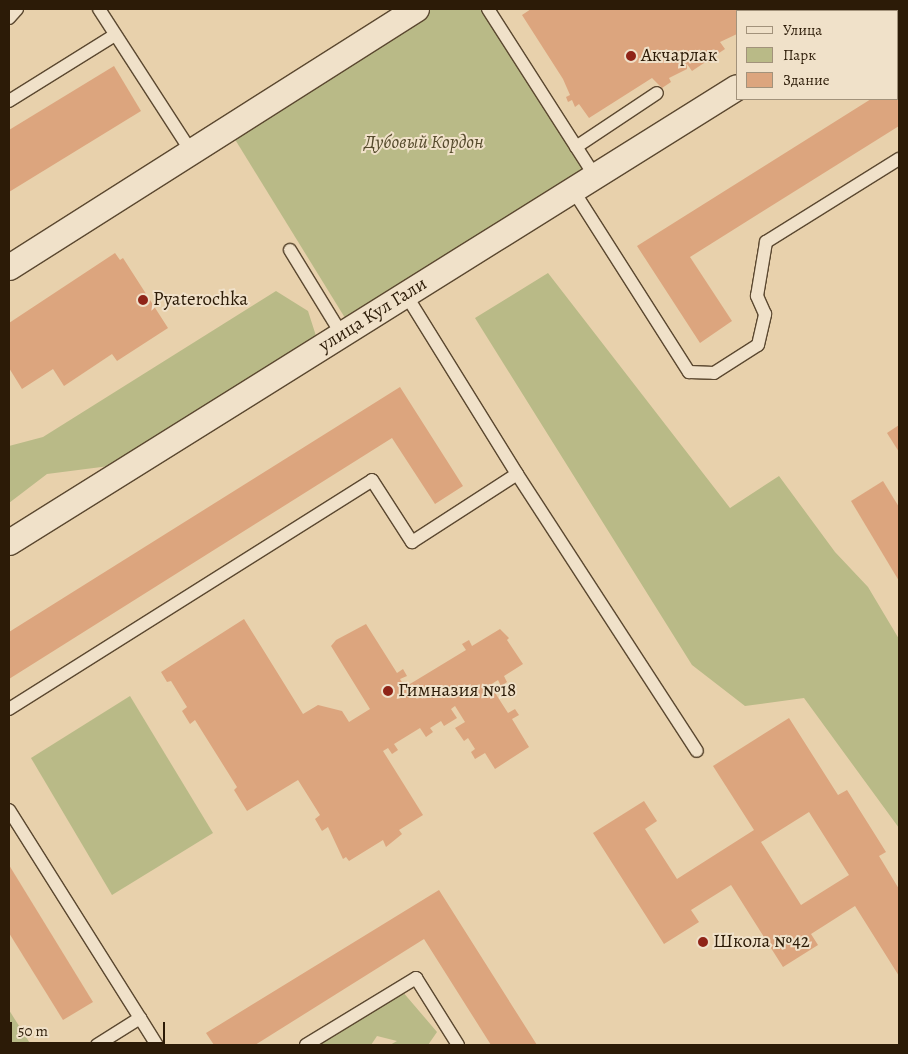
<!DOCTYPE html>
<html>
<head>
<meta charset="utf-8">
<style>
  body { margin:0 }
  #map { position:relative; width:908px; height:1054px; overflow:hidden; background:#e8d1ac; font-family:Alegreya,serif }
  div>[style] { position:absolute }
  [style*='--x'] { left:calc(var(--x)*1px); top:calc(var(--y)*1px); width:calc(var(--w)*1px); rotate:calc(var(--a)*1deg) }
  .green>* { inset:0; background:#b9ba87 }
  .building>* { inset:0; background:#dca57e }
  .roads { filter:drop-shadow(1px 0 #5b4830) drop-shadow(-1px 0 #5b4830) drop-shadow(0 1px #5b4830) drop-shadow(0 -1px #5b4830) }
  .lane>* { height:12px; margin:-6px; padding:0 6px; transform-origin:6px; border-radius:6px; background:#f0e1c9 }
  .street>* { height:25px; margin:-12.5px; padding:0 12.5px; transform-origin:12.5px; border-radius:12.5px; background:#f0e1c9 }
  .dots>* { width:14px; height:14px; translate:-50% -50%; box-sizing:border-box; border:2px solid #f0e1c9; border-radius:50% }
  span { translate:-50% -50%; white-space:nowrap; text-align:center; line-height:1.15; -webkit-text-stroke:4px #f0e1c9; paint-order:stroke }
  .poi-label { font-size:19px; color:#2c1b07 }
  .left { translate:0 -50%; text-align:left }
  .park-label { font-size:19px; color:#564b2d; font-style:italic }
  .street-label { font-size:19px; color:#2c1b07 }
  .frame { position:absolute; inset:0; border:10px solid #2c1b07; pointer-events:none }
  .legend { position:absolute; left:736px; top:10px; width:162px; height:90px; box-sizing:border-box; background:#f0e1c9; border:1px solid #a2927b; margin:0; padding:6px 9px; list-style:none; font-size:15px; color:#2c1b07 }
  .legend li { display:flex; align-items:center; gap:10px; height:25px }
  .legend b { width:25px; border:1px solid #a2927b }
  .scale { position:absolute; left:10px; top:1022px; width:155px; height:22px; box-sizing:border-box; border:2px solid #2c1b07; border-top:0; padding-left:6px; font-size:15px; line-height:18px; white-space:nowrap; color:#2c1b07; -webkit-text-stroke:4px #f0e1c9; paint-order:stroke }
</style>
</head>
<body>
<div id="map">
  <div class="green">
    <i style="clip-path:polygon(417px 9px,488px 9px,595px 176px,350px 326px,228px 128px)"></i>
    <i style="clip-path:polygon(548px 273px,730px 508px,779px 476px,835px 552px,868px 587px,899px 639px,899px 828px,804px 698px,745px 706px,692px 665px,475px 318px)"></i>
    <i style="clip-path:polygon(276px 291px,308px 311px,317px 339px,117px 465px,47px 474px,9px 503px,9px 446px,43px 437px)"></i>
    <i style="clip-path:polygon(130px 696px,213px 833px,112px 895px,31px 758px)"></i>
    <i style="clip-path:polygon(402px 991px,437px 1032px,428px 1045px,390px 1045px,397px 1041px,377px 1036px,371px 1045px,317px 1045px)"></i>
    <i style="clip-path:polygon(9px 1010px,31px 1045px,9px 1045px)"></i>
  </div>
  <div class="building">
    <i style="clip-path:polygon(531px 9px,759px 9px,737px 11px,737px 34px,720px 42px,725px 49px,692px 71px,687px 64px,687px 69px,669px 78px,671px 82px,662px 88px,652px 78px,589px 118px,579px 104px,575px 107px,572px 100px,568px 102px,566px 97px,570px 95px,563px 79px,522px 15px)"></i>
    <i style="clip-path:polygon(114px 66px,141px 111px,9px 192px,9px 130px)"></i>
    <i style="clip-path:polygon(899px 81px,899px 126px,690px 257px,732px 321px,700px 343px,637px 246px,871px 99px,897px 99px)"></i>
    <i style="clip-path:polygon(115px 253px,120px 260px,123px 258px,168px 328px,117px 361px,112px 354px,64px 386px,53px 369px,22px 389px,9px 368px,9px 323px)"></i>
    <i style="clip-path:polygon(400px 387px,463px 486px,435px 504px,392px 438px,9px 679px,9px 632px)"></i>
    <i style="clip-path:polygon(899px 425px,899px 452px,887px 433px)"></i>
    <i style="clip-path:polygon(883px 481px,899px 507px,899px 581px,851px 501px)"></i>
    <i style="clip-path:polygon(244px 619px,303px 714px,318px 705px,342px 711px,349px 722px,370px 709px,331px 646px,336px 640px,366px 624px,397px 673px,403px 669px,407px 676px,400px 679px,405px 687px,466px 650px,462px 644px,469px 640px,472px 646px,500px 629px,509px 638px,507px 640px,523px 664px,504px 676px,507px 682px,501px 686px,498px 680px,490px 685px,508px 713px,515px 709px,519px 715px,512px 719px,529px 747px,495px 769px,485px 753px,475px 759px,471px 752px,475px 749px,468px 738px,464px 741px,455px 728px,465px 722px,455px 706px,451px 709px,457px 718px,444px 726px,441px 721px,430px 728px,433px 732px,426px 737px,420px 728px,394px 744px,398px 750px,392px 754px,388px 748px,383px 751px,423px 815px,399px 830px,402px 834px,386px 847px,383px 840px,349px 861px,346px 857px,343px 859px,328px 827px,322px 831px,315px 819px,320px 815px,298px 780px,247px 811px,234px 790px,237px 787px,195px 720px,190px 724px,182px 711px,187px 707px,171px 681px,167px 682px,161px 672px)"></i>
    <i style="clip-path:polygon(evenodd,789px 718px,838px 795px,847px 790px,886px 852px,879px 856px,899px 889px,899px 976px,855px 906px,811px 934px,818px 945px,783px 967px,731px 885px,691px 910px,699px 922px,664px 944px,593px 833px,644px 801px,657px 821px,645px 829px,677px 879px,754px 830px,713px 766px,789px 718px,809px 812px,849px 875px,801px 905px,761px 842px,809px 812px)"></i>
    <i style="clip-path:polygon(9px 865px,93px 1002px,63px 1020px,9px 933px)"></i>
    <i style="clip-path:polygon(439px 890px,537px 1045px,491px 1045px,424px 939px,255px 1045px,214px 1045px,206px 1033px)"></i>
  </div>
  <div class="roads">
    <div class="lane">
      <i style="--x:99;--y:9;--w:169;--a:57.1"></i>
      <i style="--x:488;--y:9;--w:198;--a:57.4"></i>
      <i style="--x:9;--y:18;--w:12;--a:-48"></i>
      <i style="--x:9;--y:101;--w:125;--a:-31.9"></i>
      <i style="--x:576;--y:147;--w:97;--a:-33.7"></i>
      <i style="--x:573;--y:190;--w:216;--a:57.5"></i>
      <i style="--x:689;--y:372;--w:25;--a:2"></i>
      <i style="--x:714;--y:373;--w:52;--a:-32.5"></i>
      <i style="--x:758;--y:345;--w:32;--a:-77"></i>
      <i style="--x:765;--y:314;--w:20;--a:-114"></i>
      <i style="--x:757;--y:296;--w:55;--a:-80.5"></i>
      <i style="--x:766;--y:242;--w:157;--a:-32"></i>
      <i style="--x:290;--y:250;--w:100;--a:58.5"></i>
      <i style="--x:517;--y:474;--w:330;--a:57"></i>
      <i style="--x:9;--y:709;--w:429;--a:-32.2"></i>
      <i style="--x:372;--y:480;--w:74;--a:57.2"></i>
      <i style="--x:412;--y:542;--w:125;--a:-32.9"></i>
      <i style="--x:517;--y:474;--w:211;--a:-121.8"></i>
      <i style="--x:9;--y:810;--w:246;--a:57.8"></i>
      <i style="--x:97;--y:1045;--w:51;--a:-32.1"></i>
      <i style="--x:140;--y:1018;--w:32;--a:58"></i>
      <i style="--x:306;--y:1045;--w:129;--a:-31.3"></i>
      <i style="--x:416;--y:978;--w:79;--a:57.9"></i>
    </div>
    <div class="street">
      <i style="--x:859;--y:11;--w:4;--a:-27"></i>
      <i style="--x:9;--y:267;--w:482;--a:-32.4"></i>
      <i style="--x:9;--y:542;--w:858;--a:-32.01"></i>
    </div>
  </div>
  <div class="dots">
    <i style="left:631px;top:56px;background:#8f2418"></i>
    <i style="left:143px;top:300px;background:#8f2418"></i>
    <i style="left:388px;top:691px;background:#8f2418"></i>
    <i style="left:703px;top:942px;background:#8f2418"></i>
  </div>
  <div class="poi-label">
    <span class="left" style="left:641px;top:56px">Акчарлак</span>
    <span class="left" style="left:153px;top:300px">Pyaterochka</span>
    <span class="left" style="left:398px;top:691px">Гимназия №18</span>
    <span class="left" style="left:713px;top:942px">Школа №42</span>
  </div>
  <div class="park-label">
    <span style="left:424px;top:143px">Дубовый Кордон</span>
  </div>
  <div class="street-label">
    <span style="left:373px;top:315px;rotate:-32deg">улица Кул Гали</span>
  </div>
  <div class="frame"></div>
  <ul class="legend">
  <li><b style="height:6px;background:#f0e1c9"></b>Улица</li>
  <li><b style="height:14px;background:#b9ba87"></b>Парк</li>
  <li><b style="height:14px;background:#dca57e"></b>Здание</li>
  </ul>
  <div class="scale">50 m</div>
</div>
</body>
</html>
